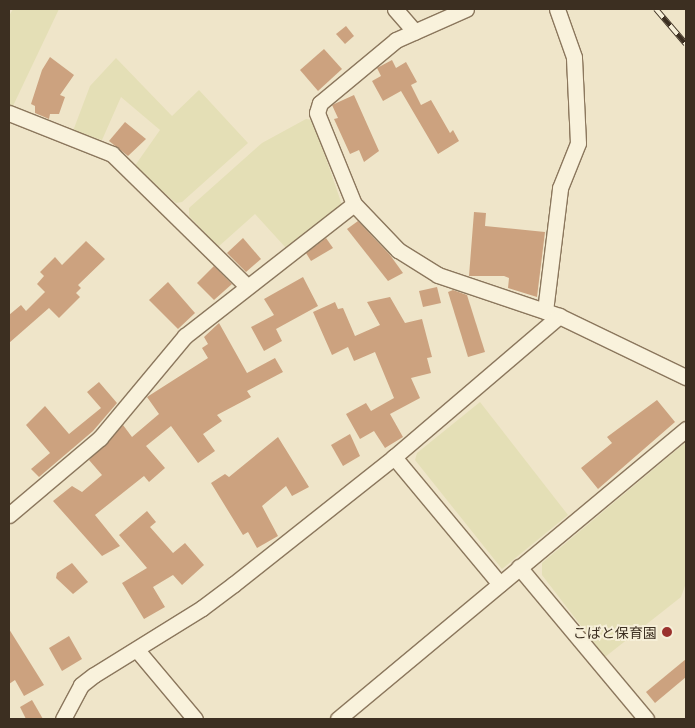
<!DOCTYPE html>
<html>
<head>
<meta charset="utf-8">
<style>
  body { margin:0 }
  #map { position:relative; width:695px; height:728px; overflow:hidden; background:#efe5c9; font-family:Literata,"Noto Sans JP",serif }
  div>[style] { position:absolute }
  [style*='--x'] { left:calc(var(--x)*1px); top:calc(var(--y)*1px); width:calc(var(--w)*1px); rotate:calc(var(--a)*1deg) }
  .farmland>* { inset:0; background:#e4dfb6 }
  .building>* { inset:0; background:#cca27f }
  .roads { filter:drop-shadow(1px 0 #8b775d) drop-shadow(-1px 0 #8b775d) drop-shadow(0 1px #8b775d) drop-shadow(0 -1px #8b775d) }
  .minor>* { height:15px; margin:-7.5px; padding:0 7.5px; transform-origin:7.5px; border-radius:7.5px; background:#f9f2dc }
  .rail>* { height:5.5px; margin-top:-2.75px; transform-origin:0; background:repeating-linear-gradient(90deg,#f6efd8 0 11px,#3c2f21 0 22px); box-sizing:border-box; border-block:1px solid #3c2f21 }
  .dots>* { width:14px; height:14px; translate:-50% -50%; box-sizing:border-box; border:2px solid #f6efd8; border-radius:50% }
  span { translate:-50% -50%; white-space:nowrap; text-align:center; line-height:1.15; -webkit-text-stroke:4px #f6efd8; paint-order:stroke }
  .poi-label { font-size:14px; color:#3c2f21 }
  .right { translate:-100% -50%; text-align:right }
  .frame { position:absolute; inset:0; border:10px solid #3c2f21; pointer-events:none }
</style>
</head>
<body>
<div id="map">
  <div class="farmland">
    <i style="clip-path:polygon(13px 9px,59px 9px,12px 108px,9px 106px,9px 16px)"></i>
    <i style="clip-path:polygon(116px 58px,172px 116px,199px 90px,248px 143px,182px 202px,176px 203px,134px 167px,160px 130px,121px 97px,102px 140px,73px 131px,90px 86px)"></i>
    <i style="clip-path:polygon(306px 119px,313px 120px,342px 205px,286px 248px,255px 214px,218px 247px,189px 216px,189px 208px,262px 143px)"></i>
    <i style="clip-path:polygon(480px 402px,568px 515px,502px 569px,415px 460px,417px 453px)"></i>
    <i style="clip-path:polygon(686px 442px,686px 583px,681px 597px,605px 657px,542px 575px,542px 563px)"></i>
  </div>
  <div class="building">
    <i style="clip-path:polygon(346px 26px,354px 36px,345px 44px,336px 34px)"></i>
    <i style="clip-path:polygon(324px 49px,342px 69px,318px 91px,300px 70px)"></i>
    <i style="clip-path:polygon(50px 57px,74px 75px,60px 95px,65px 97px,59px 114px,50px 114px,49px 119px,35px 113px,35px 106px,31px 104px,42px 70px)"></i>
    <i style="clip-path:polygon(392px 60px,396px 68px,406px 62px,417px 82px,411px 85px,421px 105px,431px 100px,450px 133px,453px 130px,459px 141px,438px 154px,401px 91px,383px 101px,372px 81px,381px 76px,377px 68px)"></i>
    <i style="clip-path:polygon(354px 95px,379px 151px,364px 162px,359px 150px,350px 154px,334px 119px,338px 118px,332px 105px)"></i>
    <i style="clip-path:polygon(125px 122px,146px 139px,128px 156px,109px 141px)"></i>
    <i style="clip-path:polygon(474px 212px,486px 213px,485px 226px,545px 232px,537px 297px,508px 288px,509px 278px,504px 276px,469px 276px)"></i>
    <i style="clip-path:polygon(358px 221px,390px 255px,403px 273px,388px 281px,347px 229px)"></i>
    <i style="clip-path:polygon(243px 238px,261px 259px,246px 272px,227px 253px)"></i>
    <i style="clip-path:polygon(326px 238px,333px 248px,311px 261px,306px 253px)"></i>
    <i style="clip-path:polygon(86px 241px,105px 259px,78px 285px,81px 288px,76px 293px,80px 297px,59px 318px,49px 308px,9px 343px,9px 315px,21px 305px,26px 311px,45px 292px,37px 284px,44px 276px,40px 272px,55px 257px,62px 265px)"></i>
    <i style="clip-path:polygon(214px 266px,232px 284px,214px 300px,197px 283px)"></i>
    <i style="clip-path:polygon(303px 277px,318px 306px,276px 329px,282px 341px,264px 351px,251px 327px,274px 315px,264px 299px)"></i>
    <i style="clip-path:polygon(168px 282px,195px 313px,178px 329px,149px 300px)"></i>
    <i style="clip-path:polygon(437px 287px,441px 303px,423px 307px,419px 291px)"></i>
    <i style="clip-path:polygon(453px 290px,467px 295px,485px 352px,468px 357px,448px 292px)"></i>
    <i style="clip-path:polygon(390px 297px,405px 323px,422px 319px,432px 357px,427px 358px,431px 373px,411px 378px,420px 398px,390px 414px,403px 437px,385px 448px,374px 431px,360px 439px,346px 414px,366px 403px,371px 411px,394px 398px,375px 352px,354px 361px,348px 347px,332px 355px,313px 312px,335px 302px,338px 309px,343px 308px,355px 336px,380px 325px,367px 302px)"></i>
    <i style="clip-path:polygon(219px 323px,247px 373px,275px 358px,283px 372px,247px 391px,251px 397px,217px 415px,222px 421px,203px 434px,215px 451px,198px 463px,171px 426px,146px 446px,165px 468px,149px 482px,144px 476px,95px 515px,120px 546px,102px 556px,53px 501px,72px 486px,82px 492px,102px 475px,89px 460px,123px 425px,132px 437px,159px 414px,147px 397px,208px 358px,202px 348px,208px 344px,204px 337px)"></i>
    <i style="clip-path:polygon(99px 382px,117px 403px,93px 431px,39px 477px,31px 469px,50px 453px,26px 425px,45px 406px,69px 434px,101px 408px,87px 392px)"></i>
    <i style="clip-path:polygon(657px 400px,675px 422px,598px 489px,581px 468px,612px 443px,607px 437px)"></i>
    <i style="clip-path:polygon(350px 434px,360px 456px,343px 466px,331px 445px)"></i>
    <i style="clip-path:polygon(278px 437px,309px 487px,292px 496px,286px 486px,262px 506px,278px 536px,257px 548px,248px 532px,243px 535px,211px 483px,225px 474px,229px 477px)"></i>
    <i style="clip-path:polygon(147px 511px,156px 522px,150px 527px,173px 553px,185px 543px,204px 565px,182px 585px,173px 575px,153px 587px,165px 607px,144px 619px,122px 583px,147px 568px,119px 535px)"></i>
    <i style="clip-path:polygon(72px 563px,88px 582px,73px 594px,56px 578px,57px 573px)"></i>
    <i style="clip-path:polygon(9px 629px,44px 685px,24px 696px,15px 680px,9px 684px)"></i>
    <i style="clip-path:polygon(69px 636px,82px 659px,62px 671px,49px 648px)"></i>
    <i style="clip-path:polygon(686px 659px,686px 677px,655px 703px,646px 692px)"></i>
    <i style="clip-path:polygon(32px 700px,43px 719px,26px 719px,20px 707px)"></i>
  </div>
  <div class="roads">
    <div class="minor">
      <i style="--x:395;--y:9;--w:30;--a:49"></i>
      <i style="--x:466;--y:9;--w:77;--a:156.1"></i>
      <i style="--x:396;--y:40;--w:99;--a:140.3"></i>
      <i style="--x:320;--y:103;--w:10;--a:107"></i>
      <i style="--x:317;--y:113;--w:98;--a:67.9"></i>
      <i style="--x:354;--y:204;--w:64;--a:46.3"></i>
      <i style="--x:398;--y:250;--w:47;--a:32"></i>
      <i style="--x:438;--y:275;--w:128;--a:18.7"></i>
      <i style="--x:559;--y:316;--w:141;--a:25.7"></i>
      <i style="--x:9;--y:113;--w:111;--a:21.7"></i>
      <i style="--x:112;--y:154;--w:189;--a:44.4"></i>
      <i style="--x:545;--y:311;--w:124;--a:-83"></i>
      <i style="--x:560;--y:188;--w:48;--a:-68.2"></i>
      <i style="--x:578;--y:143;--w:86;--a:-92.7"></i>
      <i style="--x:574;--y:57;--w:51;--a:-109.5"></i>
      <i style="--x:394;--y:457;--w:165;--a:50.2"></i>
      <i style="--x:9;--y:515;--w:119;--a:-40.2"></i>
      <i style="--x:100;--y:438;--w:133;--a:-50.2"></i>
      <i style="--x:185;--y:336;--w:214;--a:-38"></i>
      <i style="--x:519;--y:567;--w:198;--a:50.1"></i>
      <i style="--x:137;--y:650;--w:90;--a:50"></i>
      <i style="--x:63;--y:719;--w:38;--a:-62"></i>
      <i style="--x:81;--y:685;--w:16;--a:-38"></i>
      <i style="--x:94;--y:675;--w:127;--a:-31.8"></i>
      <i style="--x:202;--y:608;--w:40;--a:-37"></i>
      <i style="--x:234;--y:584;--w:204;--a:-38.4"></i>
      <i style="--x:394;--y:457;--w:217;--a:-40.5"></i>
      <i style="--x:338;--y:719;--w:453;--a:-39.8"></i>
    </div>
  </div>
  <div class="rail">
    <i style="--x:656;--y:9;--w:46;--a:49.4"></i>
  </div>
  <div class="dots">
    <i style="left:667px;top:632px;background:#9a312d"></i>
  </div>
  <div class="poi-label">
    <span class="right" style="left:657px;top:632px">こばと保育園</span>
  </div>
  <div class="frame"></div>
</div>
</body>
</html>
